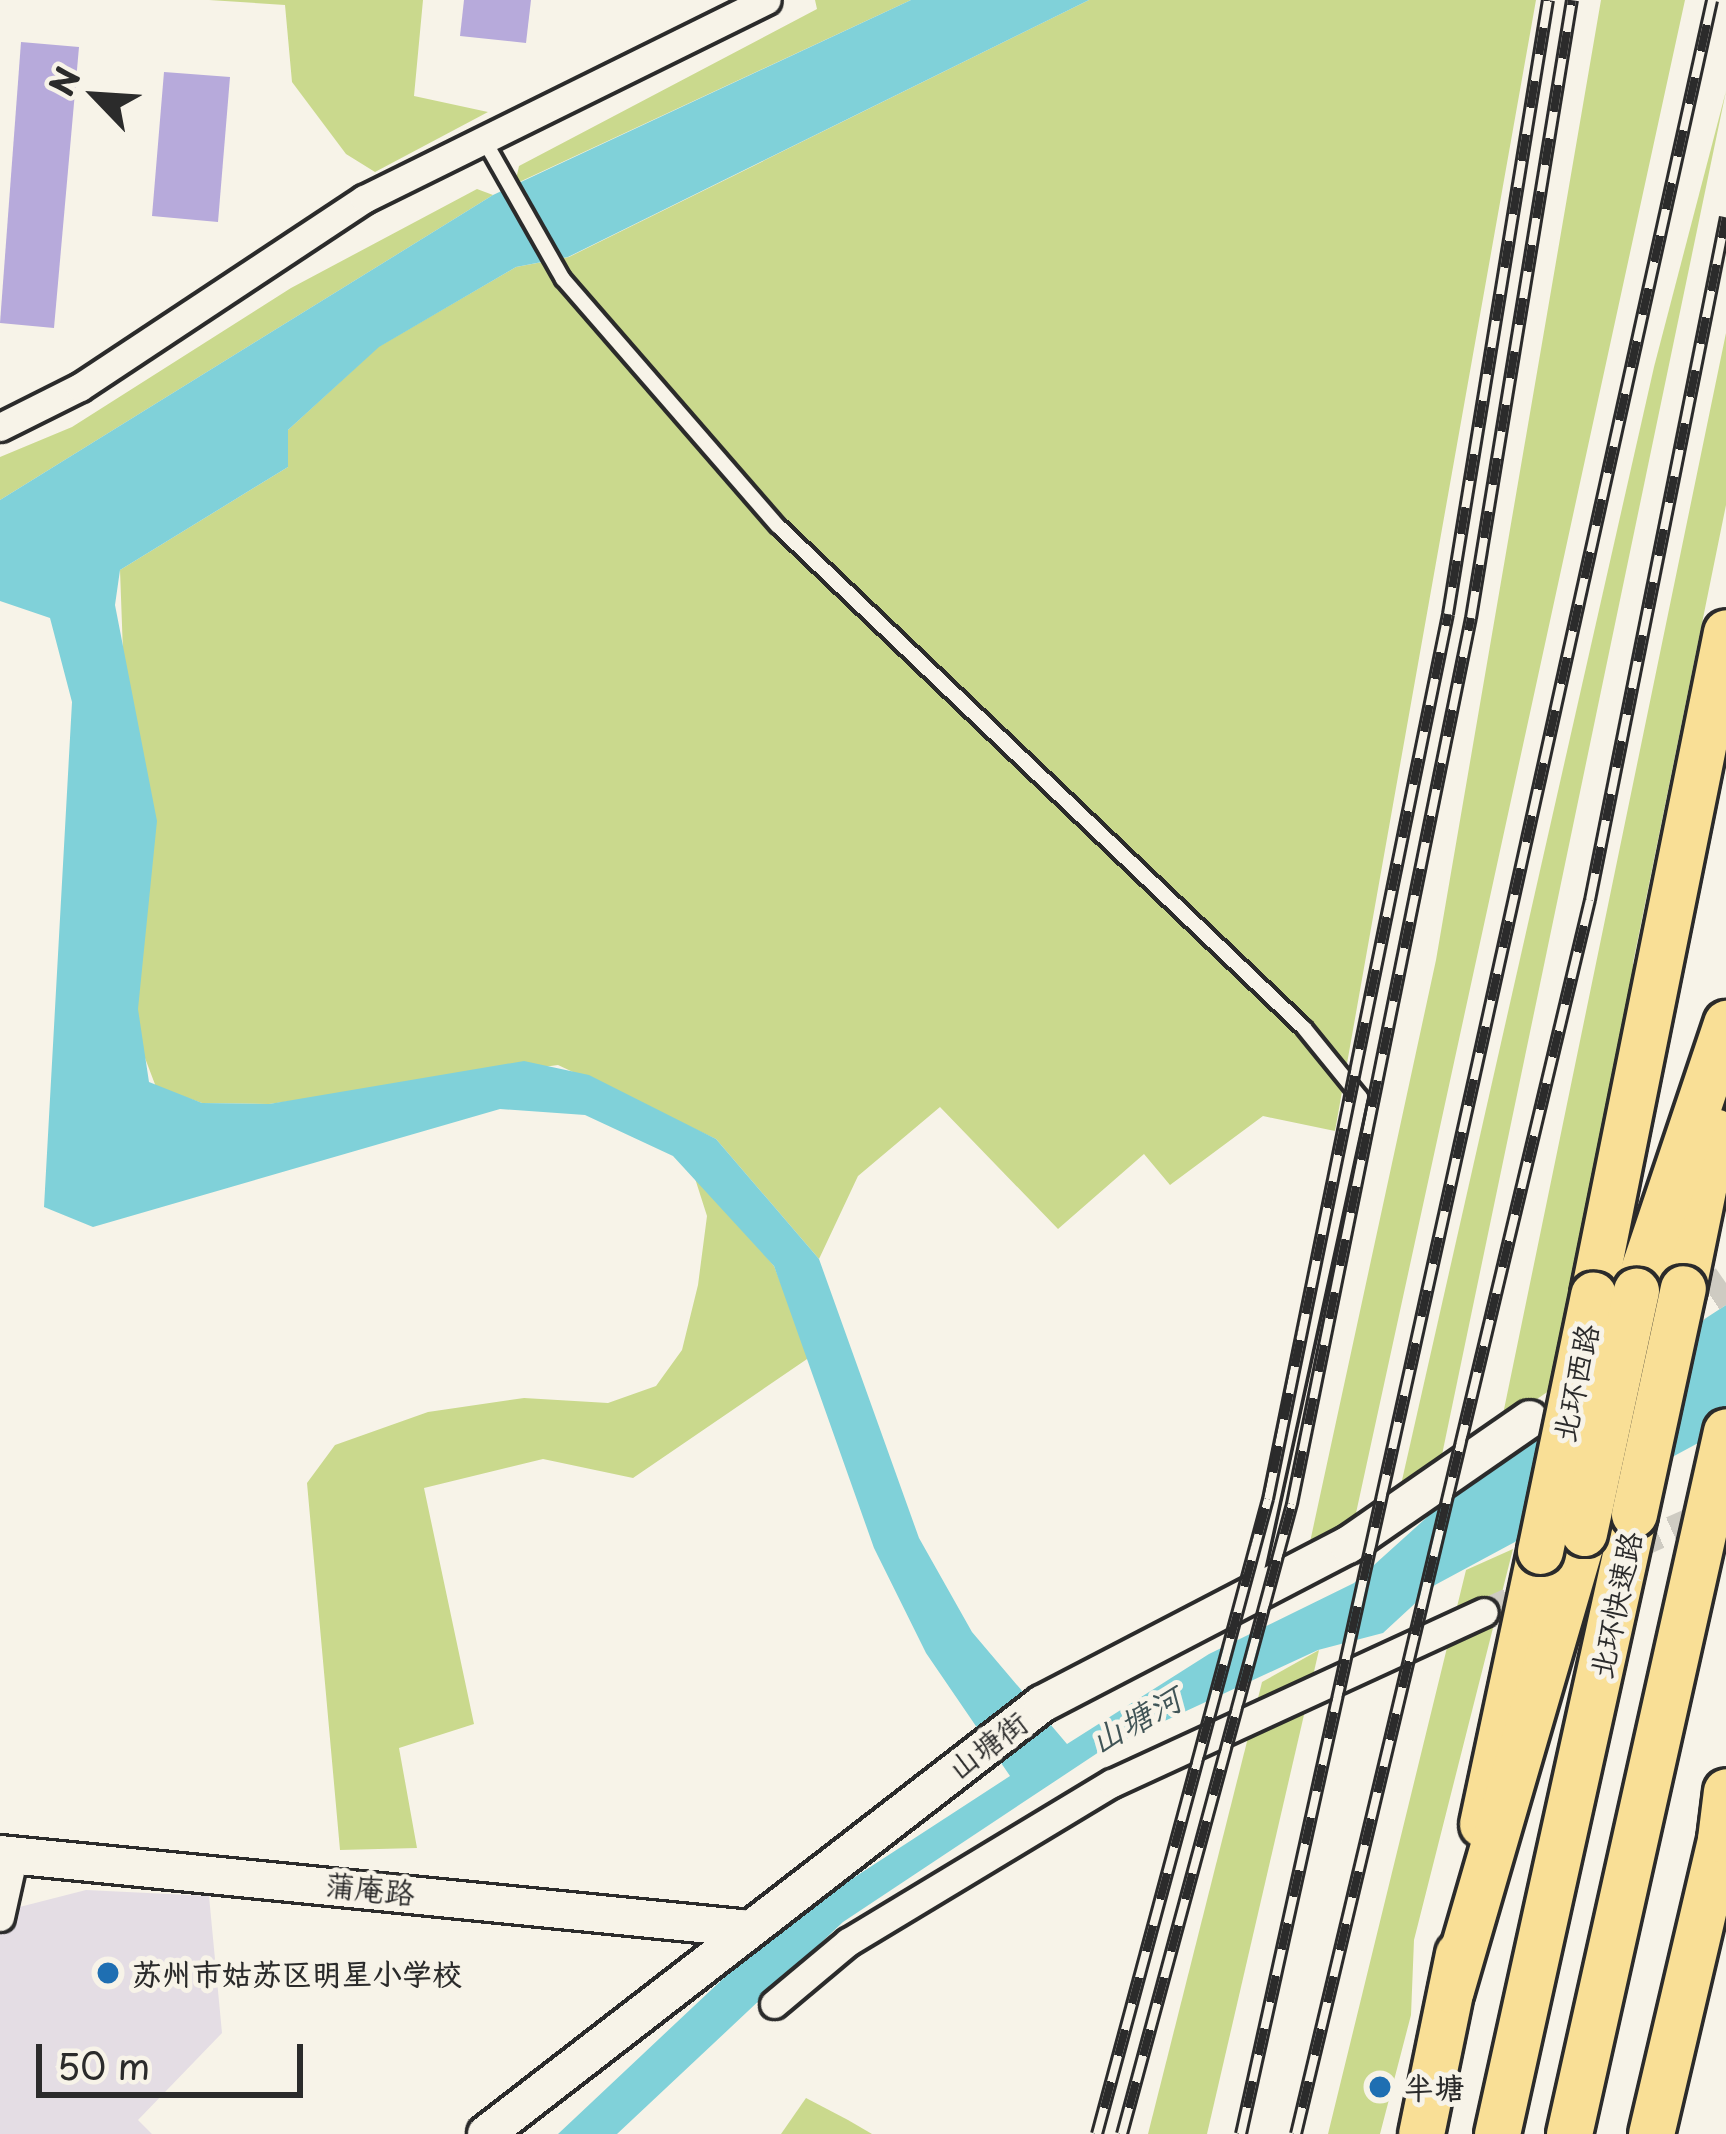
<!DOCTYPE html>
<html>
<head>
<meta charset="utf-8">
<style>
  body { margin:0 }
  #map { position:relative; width:1726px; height:2134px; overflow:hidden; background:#f7f3e8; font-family:"Playpen Sans","LXGW WenKai TC",sans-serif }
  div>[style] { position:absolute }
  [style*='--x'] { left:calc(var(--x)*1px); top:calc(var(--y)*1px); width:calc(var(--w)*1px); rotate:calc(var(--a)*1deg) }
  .built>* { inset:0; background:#e4dde4 }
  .green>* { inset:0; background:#cad98d }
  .water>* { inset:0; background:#80d1d9 }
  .building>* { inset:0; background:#b7aadb }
  .minor-tunnel>* { height:27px; margin-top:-13.5px; transform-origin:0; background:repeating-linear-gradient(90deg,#cecbc2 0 27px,transparent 0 41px) }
  .tertiary-tunnel>* { height:36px; margin-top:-18px; transform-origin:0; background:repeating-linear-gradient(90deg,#cecbc2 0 36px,transparent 0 54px) }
  .roads { filter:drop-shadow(3px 0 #2b2b2b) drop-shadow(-3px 0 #2b2b2b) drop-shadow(0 3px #2b2b2b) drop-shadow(0 -3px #2b2b2b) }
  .service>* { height:14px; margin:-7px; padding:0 7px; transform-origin:7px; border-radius:7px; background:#f7f3e8 }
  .minor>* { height:27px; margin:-13.5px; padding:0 13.5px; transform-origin:13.5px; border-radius:13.5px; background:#f7f3e8 }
  .tertiary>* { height:36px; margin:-18px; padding:0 18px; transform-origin:18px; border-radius:18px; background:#f7f3e8 }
  .primary>* { height:45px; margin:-22.5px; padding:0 22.5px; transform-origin:22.5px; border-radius:22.5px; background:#f9df96 }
  .trunk>* { height:45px; margin:-22.5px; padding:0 22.5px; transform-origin:22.5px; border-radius:22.5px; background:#f9df96 }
  .rail>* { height:14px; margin-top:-7px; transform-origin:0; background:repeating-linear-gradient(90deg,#f7f3e8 0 27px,#2b2b2b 0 54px); box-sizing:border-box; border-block:3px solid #2b2b2b }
  .bridges { filter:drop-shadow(3px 0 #2b2b2b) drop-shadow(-3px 0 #2b2b2b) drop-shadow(0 3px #2b2b2b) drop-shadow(0 -3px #2b2b2b) }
  .primary-bridge>* { height:45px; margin:-22.5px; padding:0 22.5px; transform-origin:22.5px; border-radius:22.5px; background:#f9df96 }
  .trunk-bridge>* { height:45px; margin:-22.5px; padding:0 22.5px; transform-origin:22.5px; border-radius:22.5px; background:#f9df96 }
  .dots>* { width:33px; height:33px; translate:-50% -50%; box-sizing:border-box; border:6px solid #f7f3e8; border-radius:50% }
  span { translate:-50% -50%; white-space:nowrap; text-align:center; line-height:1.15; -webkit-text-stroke:10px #f7f3e8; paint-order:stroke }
  .street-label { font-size:30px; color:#2b2b2b }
  .poi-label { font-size:30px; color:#2b2b2b; font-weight:700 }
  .left { translate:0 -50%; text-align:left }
  .water-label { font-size:33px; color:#405456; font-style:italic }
  .north { position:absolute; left:36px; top:36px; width:120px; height:120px; -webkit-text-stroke:9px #f7f3e8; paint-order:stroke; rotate:295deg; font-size:33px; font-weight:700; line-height:48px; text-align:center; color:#2b2b2b }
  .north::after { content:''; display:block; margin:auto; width:42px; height:54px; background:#2b2b2b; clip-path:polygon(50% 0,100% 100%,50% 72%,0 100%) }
  .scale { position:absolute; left:36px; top:2044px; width:267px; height:54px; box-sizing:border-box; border:6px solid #2b2b2b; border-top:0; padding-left:15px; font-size:36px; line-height:42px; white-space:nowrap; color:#2b2b2b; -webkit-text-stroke:9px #f7f3e8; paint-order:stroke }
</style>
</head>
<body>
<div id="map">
  <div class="built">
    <i style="clip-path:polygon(86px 1890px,209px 1896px,222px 2033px,138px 2120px,152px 2134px,0 2134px,0 1912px)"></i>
  </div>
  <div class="green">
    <i style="clip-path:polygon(209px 0,423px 0,414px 96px,488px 112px,375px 172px,346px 154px,292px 82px,285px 5px)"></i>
    <i style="clip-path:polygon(815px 0,911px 0,515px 184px,519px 166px,817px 9px)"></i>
    <i style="clip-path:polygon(1089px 0,1536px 0,1335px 1131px,1263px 1116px,1170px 1185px,1144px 1154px,1058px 1229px,940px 1107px,858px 1176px,819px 1259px,716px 1139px,558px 1065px,269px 1104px,202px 1103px,156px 1087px,137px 1037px,120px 570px,288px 467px,288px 430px,378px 347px,516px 267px,569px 257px)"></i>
    <i style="clip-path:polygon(1601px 0,1685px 0,1353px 1527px,1307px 1556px,1436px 960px)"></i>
    <i style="clip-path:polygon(1726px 91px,1438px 1474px,1398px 1498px,1654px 367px)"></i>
    <i style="clip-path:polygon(477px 189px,493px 195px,0 500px,0 457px,72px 427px,291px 288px)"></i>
    <i style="clip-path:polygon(1726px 333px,1726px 505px,1633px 963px,1638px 1025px,1556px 1386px,1501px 1424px)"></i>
    <i style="clip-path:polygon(692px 1169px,774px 1266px,810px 1357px,633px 1478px,543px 1459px,424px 1488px,474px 1724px,399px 1748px,417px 1848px,340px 1850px,307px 1483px,335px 1445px,428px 1412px,524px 1398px,608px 1403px,656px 1386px,682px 1350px,698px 1285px,707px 1216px)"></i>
    <i style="clip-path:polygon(1513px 1549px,1414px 1940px,1411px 2015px,1380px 2134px,1328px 2134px,1466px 1570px)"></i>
    <i style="clip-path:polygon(1319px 1650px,1207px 2134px,1148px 2134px,1262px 1682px)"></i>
    <i style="clip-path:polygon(806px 2098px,848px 2120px,872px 2134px,781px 2134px)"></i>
  </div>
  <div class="water">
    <i style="clip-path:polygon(911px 0,1089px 0,568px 257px,516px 267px,379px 347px,288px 430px,288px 467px,120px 570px,115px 605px,157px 821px,138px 1009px,149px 1082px,202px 1103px,269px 1104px,524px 1061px,589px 1075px,716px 1139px,819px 1259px,919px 1538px,972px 1632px,1067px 1744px,1209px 1654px,1354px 1583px,1496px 1455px,1726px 1305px,1726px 1428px,1435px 1585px,1383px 1633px,1318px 1650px,1102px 1750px,843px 1922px,617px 2134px,558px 2134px,778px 1927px,1010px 1776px,926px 1653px,874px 1548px,774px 1266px,673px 1156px,585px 1115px,500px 1109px,93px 1227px,44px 1207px,72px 702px,50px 618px,0 601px,0 500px,493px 195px)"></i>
  </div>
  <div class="building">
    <i style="clip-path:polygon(464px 0,531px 0,526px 43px,460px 36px)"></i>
    <i style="clip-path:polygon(21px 42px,79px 47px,54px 328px,0 323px)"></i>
    <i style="clip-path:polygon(164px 72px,230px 77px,218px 222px,152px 216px)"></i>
  </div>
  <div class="minor-tunnel">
    <i style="--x:1484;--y:1612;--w:255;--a:-23.8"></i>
  </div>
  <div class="tertiary-tunnel">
    <i style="--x:1665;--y:1325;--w:74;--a:-34.5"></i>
  </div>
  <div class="roads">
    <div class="service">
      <i style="--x:484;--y:140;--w:160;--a:60.4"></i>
      <i style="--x:563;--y:279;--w:327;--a:49"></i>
      <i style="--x:778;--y:526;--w:727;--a:43.66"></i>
      <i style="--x:1304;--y:1028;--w:89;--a:50.9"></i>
      <i style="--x:1360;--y:1097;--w:499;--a:102.3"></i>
    </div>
    <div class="minor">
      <i style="--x:0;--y:427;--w:89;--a:-26.6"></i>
      <i style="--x:80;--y:387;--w:341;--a:-33.5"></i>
      <i style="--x:364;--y:199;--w:449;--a:-26.3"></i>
      <i style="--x:0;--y:1917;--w:65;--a:-77.5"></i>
      <i style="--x:774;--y:2004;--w:97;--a:-40"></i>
      <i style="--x:848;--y:1942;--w:308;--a:-31.1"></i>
      <i style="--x:1112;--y:1783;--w:409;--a:-24.7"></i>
    </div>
    <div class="tertiary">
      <i style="--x:0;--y:1854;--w:744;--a:5.71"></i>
      <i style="--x:486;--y:2134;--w:703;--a:-37.72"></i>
      <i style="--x:1042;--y:1704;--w:345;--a:-27.5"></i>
      <i style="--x:1348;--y:1545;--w:221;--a:-34.7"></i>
    </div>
    <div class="primary">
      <i style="--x:1593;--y:1294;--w:675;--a:-78.64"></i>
      <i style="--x:1482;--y:1824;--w:279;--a:-78"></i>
      <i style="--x:1421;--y:2134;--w:184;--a:-78.4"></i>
      <i style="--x:1651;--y:2134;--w:328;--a:-76.8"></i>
    </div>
    <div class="trunk">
      <i style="--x:1683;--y:1288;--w:160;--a:-78.5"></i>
      <i style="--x:1636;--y:1291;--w:283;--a:-71.4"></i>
      <i style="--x:1720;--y:1839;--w:48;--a:-82.9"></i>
      <i style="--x:1451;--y:1990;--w:476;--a:-73.8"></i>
      <i style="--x:1497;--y:2134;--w:635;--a:-77.54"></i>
      <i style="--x:1569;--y:2134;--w:720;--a:-77.41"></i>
    </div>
  </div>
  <div class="rail">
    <i style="--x:1097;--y:2134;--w:658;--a:-74.93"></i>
    <i style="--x:1268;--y:1499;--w:903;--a:-78.5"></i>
    <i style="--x:1448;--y:614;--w:622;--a:-80.75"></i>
    <i style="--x:1122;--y:2134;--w:653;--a:-74.9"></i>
    <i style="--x:1292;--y:1504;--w:904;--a:-78.58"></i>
    <i style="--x:1471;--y:618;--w:626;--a:-80.72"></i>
    <i style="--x:1241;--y:2134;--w:2185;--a:-77.55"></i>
    <i style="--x:1296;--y:2134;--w:1269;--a:-76.6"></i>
    <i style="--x:1590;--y:900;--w:696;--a:-78.74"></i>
  </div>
  <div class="bridges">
    <div class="primary-bridge">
      <i style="--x:1540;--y:1551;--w:262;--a:-78.3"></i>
    </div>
    <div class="trunk-bridge">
      <i style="--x:1634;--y:1514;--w:231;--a:-77.8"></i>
      <i style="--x:1584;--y:1533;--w:248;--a:-77.9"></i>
    </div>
  </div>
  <div class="dots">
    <i style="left:108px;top:1973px;background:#1f6fb2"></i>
    <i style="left:1380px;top:2087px;background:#1f6fb2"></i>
  </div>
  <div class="street-label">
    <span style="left:1575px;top:1383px;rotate:-78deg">北环西路</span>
    <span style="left:1615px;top:1605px;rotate:-78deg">北环快速路</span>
    <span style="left:987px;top:1745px;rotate:-37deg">山塘街</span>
    <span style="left:370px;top:1888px;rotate:6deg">蒲庵路</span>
  </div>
  <div class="poi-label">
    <span class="left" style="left:132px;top:1973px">苏州市姑苏区明星小学校</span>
    <span class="left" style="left:1404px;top:2087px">半塘</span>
  </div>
  <div class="water-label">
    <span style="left:1135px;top:1719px;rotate:-29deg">山塘河</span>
  </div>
  <div class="north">N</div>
  <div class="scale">50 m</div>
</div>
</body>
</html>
